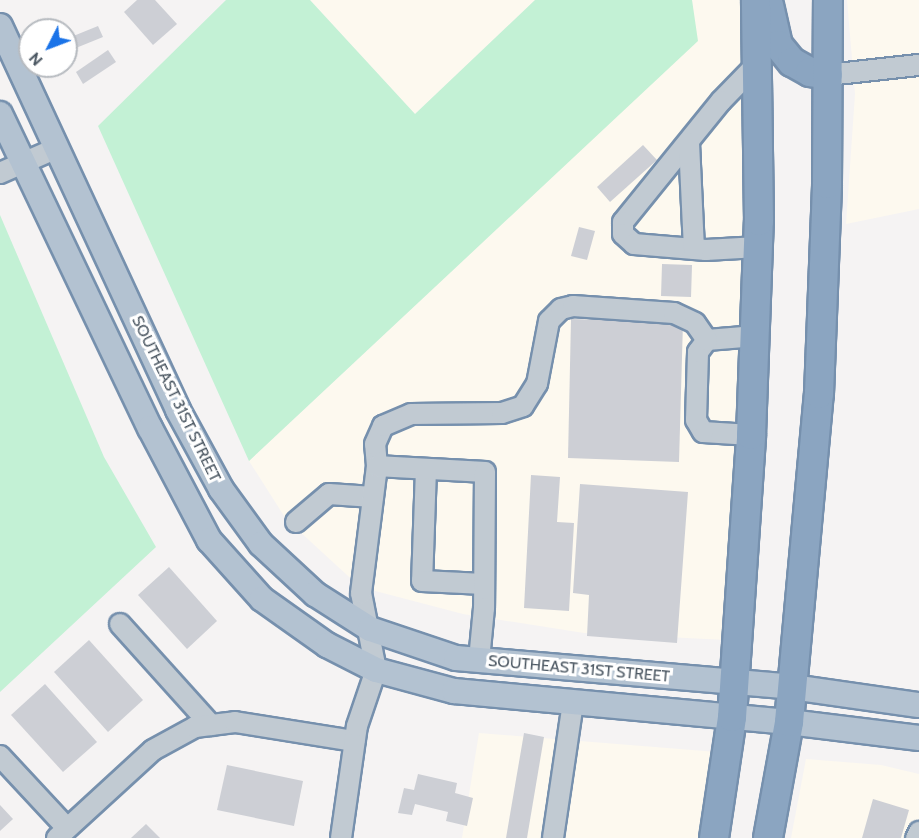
<!DOCTYPE html>
<html>
<head>
<meta charset="utf-8">
<style>
  body { margin:0 }
  #map { position:relative; width:919px; height:838px; overflow:hidden; background:#f5f3f3; font-family:Cabin,sans-serif }
  div>[style] { position:absolute }
  [style*='--x'] { left:calc(var(--x)*1px); top:calc(var(--y)*1px); width:calc(var(--w)*1px); rotate:calc(var(--a)*1deg) }
  .commercial>* { inset:0; background:#fdf9ef }
  .green>* { inset:0; background:#c3f1d5 }
  .building>* { inset:0; background:#cdcfd5 }
  .roads { filter:drop-shadow(2px 0 #7690ad) drop-shadow(-2px 0 #7690ad) drop-shadow(0 2px #7690ad) drop-shadow(0 -2px #7690ad) }
  .minor>* { height:20px; margin:-10px; padding:0 10px; transform-origin:10px; border-radius:10px; background:#c1cad2 }
  .major>* { height:24px; margin:-12px; padding:0 12px; transform-origin:12px; border-radius:12px; background:#b3c2d1 }
  .highway>* { height:28px; margin:-14px; padding:0 14px; transform-origin:14px; border-radius:14px; background:#8ba5c1 }
  span { translate:-50% -50%; white-space:nowrap; text-align:center; line-height:1.15; -webkit-text-stroke:6px #fff; paint-order:stroke }
  .street-label { font-size:16px; color:#4a5661 }
  .north { position:absolute; left:18px; top:18px; width:60px; height:60px; box-sizing:border-box; background:#fff; border:2px solid #b7bbc0; border-radius:50%; rotate:228deg; font-size:16px; font-weight:700; line-height:24px; text-align:center; color:#4a5661 }
  .north::after { content:''; display:block; margin:auto; width:21px; height:27px; background:#1a73e8; clip-path:polygon(50% 0,100% 100%,50% 72%,0 100%) }
</style>
</head>
<body>
<div id="map">
  <div class="commercial">
    <i style="clip-path:polygon(310px 0,535px 0,415px 114px)"></i>
    <i style="clip-path:polygon(692px 0,740px 0,747px 292px,727px 640px,584px 633px,463px 614px,360px 587px,286px 519px,249px 461px,697px 41px)"></i>
    <i style="clip-path:polygon(847px 0,919px 0,919px 209px,846px 224px,855px 94px)"></i>
    <i style="clip-path:polygon(479px 733px,717px 752px,705px 838px,462px 838px)"></i>
    <i style="clip-path:polygon(806px 759px,881px 765px,919px 774px,919px 838px,791px 838px)"></i>
  </div>
  <div class="green">
    <i style="clip-path:polygon(226px 0,310px 0,415px 114px,535px 0,692px 0,698px 41px,249px 461px,98px 126px)"></i>
    <i style="clip-path:polygon(0 215px,104px 457px,156px 547px,0 692px)"></i>
  </div>
  <div class="building">
    <i style="clip-path:polygon(137px 0,155px 0,177px 24px,153px 45px,124px 12px)"></i>
    <i style="clip-path:polygon(98px 26px,103px 37px,66px 52px,66px 39px)"></i>
    <i style="clip-path:polygon(108px 50px,116px 62px,83px 84px,76px 72px)"></i>
    <i style="clip-path:polygon(643px 145px,657px 160px,610px 202px,597px 187px)"></i>
    <i style="clip-path:polygon(579px 227px,595px 231px,587px 260px,571px 256px)"></i>
    <i style="clip-path:polygon(662px 264px,692px 265px,691px 297px,661px 296px)"></i>
    <i style="clip-path:polygon(571px 319px,683px 322px,679px 462px,568px 458px)"></i>
    <i style="clip-path:polygon(531px 475px,560px 477px,557px 522px,574px 523px,569px 611px,524px 608px)"></i>
    <i style="clip-path:polygon(580px 484px,688px 492px,677px 643px,587px 636px,589px 595px,573px 593px)"></i>
    <i style="clip-path:polygon(169px 567px,217px 621px,187px 649px,138px 595px)"></i>
    <i style="clip-path:polygon(89px 640px,143px 700px,108px 732px,54px 672px)"></i>
    <i style="clip-path:polygon(45px 684px,97px 742px,63px 772px,11px 715px)"></i>
    <i style="clip-path:polygon(524px 733px,544px 737px,527px 838px,506px 838px)"></i>
    <i style="clip-path:polygon(227px 765px,303px 781px,294px 826px,217px 810px)"></i>
    <i style="clip-path:polygon(418px 774px,457px 783px,455px 793px,473px 798px,467px 826px,446px 821px,448px 812px,415px 804px,412px 815px,398px 813px,404px 788px,414px 790px)"></i>
    <i style="clip-path:polygon(873px 799px,909px 810px,901px 838px,862px 838px)"></i>
    <i style="clip-path:polygon(0 805px,13px 819px,0 831px)"></i>
    <i style="clip-path:polygon(146px 824px,160px 838px,131px 838px)"></i>
  </div>
  <div class="roads">
    <div class="minor">
      <i style="--x:758;--y:63;--w:53;--a:134.2"></i>
      <i style="--x:721;--y:101;--w:156;--a:129"></i>
      <i style="--x:623;--y:222;--w:12;--a:90"></i>
      <i style="--x:623;--y:234;--w:15;--a:42"></i>
      <i style="--x:634;--y:244;--w:72;--a:4.8"></i>
      <i style="--x:706;--y:250;--w:52;--a:-3.3"></i>
      <i style="--x:828;--y:75;--w:92;--a:-6.3"></i>
      <i style="--x:689;--y:143;--w:106;--a:87.3"></i>
      <i style="--x:0;--y:173;--w:62;--a:-23.7"></i>
      <i style="--x:751;--y:435;--w:48;--a:-176.4"></i>
      <i style="--x:703;--y:432;--w:14;--a:-120"></i>
      <i style="--x:696;--y:420;--w:68;--a:-88.3"></i>
      <i style="--x:698;--y:352;--w:15;--a:-53"></i>
      <i style="--x:707;--y:340;--w:49;--a:-4.7"></i>
      <i style="--x:377;--y:466;--w:22;--a:-95"></i>
      <i style="--x:375;--y:444;--w:20;--a:-66"></i>
      <i style="--x:383;--y:426;--w:30;--a:-23"></i>
      <i style="--x:411;--y:414;--w:91;--a:-0.6"></i>
      <i style="--x:502;--y:413;--w:22;--a:-18"></i>
      <i style="--x:523;--y:406;--w:26;--a:-58"></i>
      <i style="--x:537;--y:384;--w:64;--a:-79.2"></i>
      <i style="--x:549;--y:321;--w:17;--a:-45"></i>
      <i style="--x:561;--y:309;--w:12;--a:-14"></i>
      <i style="--x:573;--y:306;--w:101;--a:4"></i>
      <i style="--x:674;--y:313;--w:23;--a:25"></i>
      <i style="--x:695;--y:323;--w:21;--a:55"></i>
      <i style="--x:426;--y:469;--w:112;--a:92"></i>
      <i style="--x:422;--y:581;--w:62;--a:2.8"></i>
      <i style="--x:296;--y:522;--w:43;--a:-40.3"></i>
      <i style="--x:329;--y:494;--w:44;--a:3.9"></i>
      <i style="--x:120;--y:624;--w:136;--a:48"></i>
      <i style="--x:0;--y:756;--w:98;--a:47.1"></i>
      <i style="--x:57;--y:838;--w:130;--a:-42.5"></i>
      <i style="--x:153;--y:750;--w:48;--a:-28.7"></i>
      <i style="--x:195;--y:727;--w:40;--a:-7.1"></i>
      <i style="--x:235;--y:722;--w:121;--a:9.1"></i>
      <i style="--x:341;--y:838;--w:113;--a:-81.9"></i>
      <i style="--x:357;--y:726;--w:59;--a:-71.3"></i>
      <i style="--x:376;--y:670;--w:78;--a:-101"></i>
      <i style="--x:361;--y:593;--w:128;--a:-82.8"></i>
      <i style="--x:377;--y:466;--w:108;--a:3.2"></i>
      <i style="--x:485;--y:472;--w:136;--a:90.4"></i>
      <i style="--x:484;--y:608;--w:52;--a:95.5"></i>
      <i style="--x:553;--y:838;--w:136;--a:-81.6"></i>
      <i style="--x:916;--y:838;--w:7;--a:-63"></i>
    </div>
    <div class="major">
      <i style="--x:0;--y:26;--w:423;--a:65.1"></i>
      <i style="--x:178;--y:410;--w:90;--a:61.4"></i>
      <i style="--x:221;--y:489;--w:68;--a:54"></i>
      <i style="--x:261;--y:544;--w:74;--a:42.8"></i>
      <i style="--x:315;--y:594;--w:65;--a:32.5"></i>
      <i style="--x:370;--y:629;--w:91;--a:18.6"></i>
      <i style="--x:456;--y:658;--w:337;--a:4.9"></i>
      <i style="--x:792;--y:687;--w:128;--a:8.1"></i>
      <i style="--x:0;--y:114;--w:348;--a:64.5"></i>
      <i style="--x:150;--y:428;--w:127;--a:62.2"></i>
      <i style="--x:209;--y:540;--w:79;--a:48.1"></i>
      <i style="--x:262;--y:599;--w:80;--a:35.3"></i>
      <i style="--x:327;--y:645;--w:55;--a:27"></i>
      <i style="--x:376;--y:670;--w:81;--a:15.1"></i>
      <i style="--x:454;--y:691;--w:336;--a:5.3"></i>
      <i style="--x:789;--y:722;--w:131;--a:7"></i>
    </div>
    <div class="highway">
      <i style="--x:769;--y:5;--w:41;--a:77.3"></i>
      <i style="--x:778;--y:45;--w:22;--a:51"></i>
      <i style="--x:792;--y:62;--w:21;--a:29"></i>
      <i style="--x:810;--y:72;--w:18;--a:9"></i>
      <i style="--x:714;--y:838;--w:122;--a:-81.5"></i>
      <i style="--x:732;--y:717;--w:283;--a:-86.1"></i>
      <i style="--x:751;--y:435;--w:214;--a:-87.9"></i>
      <i style="--x:759;--y:221;--w:221;--a:-90.8"></i>
      <i style="--x:768;--y:838;--w:118;--a:-79.7"></i>
      <i style="--x:789;--y:722;--w:329;--a:-84.8"></i>
      <i style="--x:819;--y:394;--w:210;--a:-87.8"></i>
      <i style="--x:827;--y:184;--w:184;--a:-89.7"></i>
    </div>
  </div>
  <div class="street-label">
    <span style="left:176px;top:399px;rotate:64deg">SOUTHEAST 31ST STREET</span>
    <span style="left:579px;top:669px;rotate:5deg">SOUTHEAST 31ST STREET</span>
  </div>
  <div class="north">N</div>
</div>
</body>
</html>
